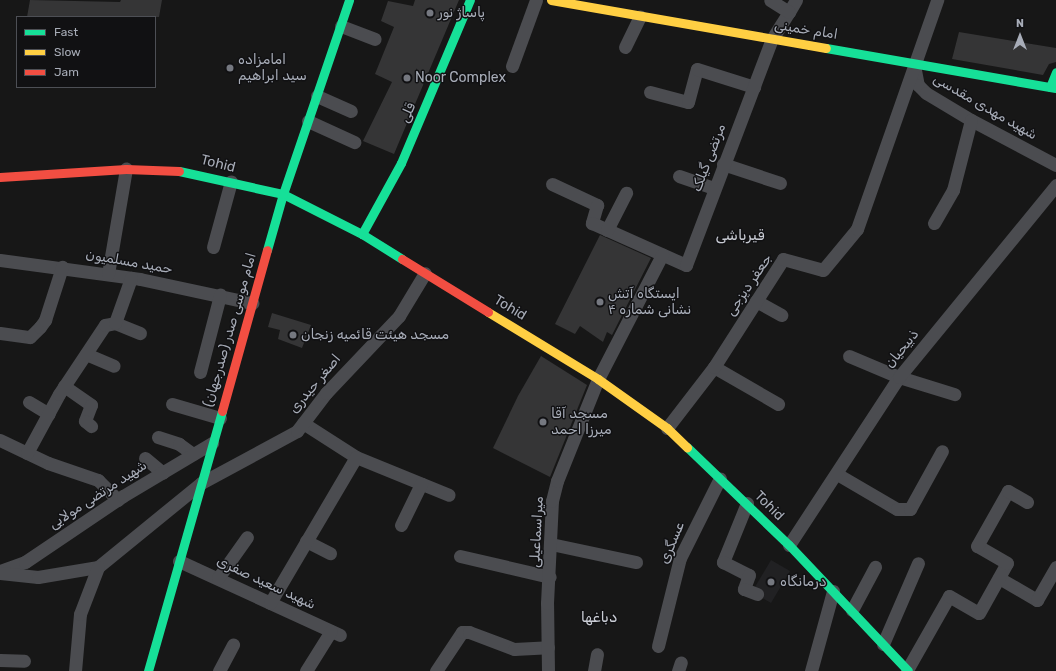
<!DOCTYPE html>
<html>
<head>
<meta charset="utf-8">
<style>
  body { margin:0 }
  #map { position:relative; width:1056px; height:671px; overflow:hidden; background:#171717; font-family:Rubik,Vazirmatn,sans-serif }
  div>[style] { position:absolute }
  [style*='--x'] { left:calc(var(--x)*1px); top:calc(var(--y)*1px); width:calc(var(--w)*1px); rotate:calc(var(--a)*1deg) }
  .built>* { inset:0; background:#212123 }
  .building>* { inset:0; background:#353536 }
  .street>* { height:13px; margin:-6.5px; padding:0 6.5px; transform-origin:6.5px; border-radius:6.5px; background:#4b4c50 }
  .fast>* { height:9px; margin:-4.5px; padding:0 4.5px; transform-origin:4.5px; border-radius:4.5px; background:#16e098 }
  .slow>* { height:9px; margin:-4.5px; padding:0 4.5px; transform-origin:4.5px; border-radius:4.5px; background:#ffcf43 }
  .jam>* { height:9px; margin:-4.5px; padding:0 4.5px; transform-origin:4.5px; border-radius:4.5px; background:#f24e42 }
  .dots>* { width:11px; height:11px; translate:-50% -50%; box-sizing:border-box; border:2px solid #111113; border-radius:50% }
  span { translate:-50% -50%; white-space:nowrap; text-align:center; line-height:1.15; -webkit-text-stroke:3px #111113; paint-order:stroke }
  .poi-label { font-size:14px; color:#a8adb8 }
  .left { translate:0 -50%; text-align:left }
  .street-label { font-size:14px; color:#a8adb8 }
  .neighbourhood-label { font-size:15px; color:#c9ccd4 }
  .legend { position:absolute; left:16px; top:16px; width:140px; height:72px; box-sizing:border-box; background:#111113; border:1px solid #4d4f55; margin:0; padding:5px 7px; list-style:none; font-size:12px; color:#a8adb8 }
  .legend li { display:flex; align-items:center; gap:8px; height:20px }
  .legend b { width:20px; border:1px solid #4d4f55 }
  .north { position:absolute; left:1000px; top:16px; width:40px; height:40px; -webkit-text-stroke:3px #111113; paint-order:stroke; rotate:0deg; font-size:11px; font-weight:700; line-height:16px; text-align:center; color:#a8adb8 }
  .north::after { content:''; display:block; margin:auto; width:14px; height:18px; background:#a8adb8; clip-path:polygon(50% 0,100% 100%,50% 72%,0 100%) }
</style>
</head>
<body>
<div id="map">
  <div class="built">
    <i style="clip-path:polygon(771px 560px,790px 571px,771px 603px,752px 592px)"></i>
  </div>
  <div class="building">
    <i style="clip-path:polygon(30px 0,120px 2px,121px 0,162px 0,159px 17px,27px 17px)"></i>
    <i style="clip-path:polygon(415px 0,459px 0,394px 154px,363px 141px,392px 82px,375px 74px,394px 27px,381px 21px,388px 1px,413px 6px)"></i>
    <i style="clip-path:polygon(959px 32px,1056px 48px,1056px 62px,1049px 64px,1043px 75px,952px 59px)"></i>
    <i style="clip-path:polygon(600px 235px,651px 258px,612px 335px,607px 332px,603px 342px,580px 326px,575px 334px,555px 324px)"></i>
    <i style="clip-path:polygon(272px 313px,311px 325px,302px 348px,278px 339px,280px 330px,268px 327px)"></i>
    <i style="clip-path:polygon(541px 356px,587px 385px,550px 477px,493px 448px,518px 396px)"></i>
  </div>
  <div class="street">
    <i style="--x:789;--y:12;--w:14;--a:-60"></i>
    <i style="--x:341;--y:26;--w:36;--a:21"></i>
    <i style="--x:625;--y:47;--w:34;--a:-64"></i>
    <i style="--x:914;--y:65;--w:20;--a:79"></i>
    <i style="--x:918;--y:85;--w:11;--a:45"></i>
    <i style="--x:926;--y:93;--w:52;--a:31"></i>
    <i style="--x:971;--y:120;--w:96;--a:27.9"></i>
    <i style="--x:512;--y:66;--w:70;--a:-70"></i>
    <i style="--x:650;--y:92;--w:39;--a:15"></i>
    <i style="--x:688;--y:102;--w:34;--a:-75"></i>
    <i style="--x:697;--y:69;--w:60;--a:17.5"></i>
    <i style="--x:317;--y:96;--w:37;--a:24"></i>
    <i style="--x:308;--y:121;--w:51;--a:24.5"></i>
    <i style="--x:723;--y:164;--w:60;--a:18.4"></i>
    <i style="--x:679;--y:176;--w:37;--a:19"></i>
    <i style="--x:552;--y:184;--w:50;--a:25"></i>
    <i style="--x:597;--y:205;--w:19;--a:106"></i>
    <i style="--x:592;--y:223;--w:103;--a:24.1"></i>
    <i style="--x:686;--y:265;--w:242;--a:-69.2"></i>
    <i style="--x:772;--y:39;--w:32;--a:-58"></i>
    <i style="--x:789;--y:12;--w:22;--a:-148"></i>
    <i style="--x:934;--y:223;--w:38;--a:-60"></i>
    <i style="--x:953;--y:190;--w:72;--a:-75.6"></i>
    <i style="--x:607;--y:230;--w:42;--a:-62.8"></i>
    <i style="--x:213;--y:247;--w:68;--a:-74.7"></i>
    <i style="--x:0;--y:260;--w:141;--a:7.7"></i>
    <i style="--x:140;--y:279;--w:115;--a:12.1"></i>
    <i style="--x:108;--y:274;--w:107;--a:-80.3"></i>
    <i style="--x:756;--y:301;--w:29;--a:29"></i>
    <i style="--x:115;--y:323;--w:27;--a:22"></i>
    <i style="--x:0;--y:333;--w:30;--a:8"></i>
    <i style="--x:30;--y:337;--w:14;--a:-45"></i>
    <i style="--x:40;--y:327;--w:9;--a:-54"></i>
    <i style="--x:45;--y:320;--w:56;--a:-72.2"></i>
    <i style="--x:86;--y:354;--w:30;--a:23"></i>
    <i style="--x:849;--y:356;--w:54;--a:22.8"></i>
    <i style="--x:899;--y:377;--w:58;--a:17.2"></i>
    <i style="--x:714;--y:367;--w:74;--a:30"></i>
    <i style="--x:200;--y:372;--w:80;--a:-75.4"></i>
    <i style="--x:64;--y:386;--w:33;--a:35"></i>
    <i style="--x:91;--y:405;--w:17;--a:111"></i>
    <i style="--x:85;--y:421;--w:8;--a:40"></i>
    <i style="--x:29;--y:402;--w:23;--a:31"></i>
    <i style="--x:172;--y:404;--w:50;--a:16.3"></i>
    <i style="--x:303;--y:423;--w:63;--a:32.7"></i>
    <i style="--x:356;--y:457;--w:100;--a:22.2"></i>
    <i style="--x:667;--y:428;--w:77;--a:-52.4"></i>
    <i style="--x:714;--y:367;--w:128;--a:-57.4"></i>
    <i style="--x:783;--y:259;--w:41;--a:15.4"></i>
    <i style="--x:823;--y:270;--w:53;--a:-50.3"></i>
    <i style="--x:857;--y:229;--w:243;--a:-70.7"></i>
    <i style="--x:158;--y:437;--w:22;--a:18"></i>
    <i style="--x:179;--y:444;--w:17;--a:36"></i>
    <i style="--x:0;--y:440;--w:53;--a:25.6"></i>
    <i style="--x:48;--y:463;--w:53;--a:18.8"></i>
    <i style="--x:98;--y:480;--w:28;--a:45"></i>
    <i style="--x:27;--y:453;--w:67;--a:-61.5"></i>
    <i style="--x:59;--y:394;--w:83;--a:-56.3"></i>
    <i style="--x:105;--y:325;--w:10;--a:-11"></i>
    <i style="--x:115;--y:323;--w:48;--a:-70.4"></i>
    <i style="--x:145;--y:458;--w:23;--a:40"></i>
    <i style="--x:837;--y:474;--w:69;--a:30.3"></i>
    <i style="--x:897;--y:509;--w:13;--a:0"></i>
    <i style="--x:910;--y:509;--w:66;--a:-61.1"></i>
    <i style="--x:747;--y:503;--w:64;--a:112.1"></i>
    <i style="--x:723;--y:562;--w:29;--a:27"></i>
    <i style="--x:749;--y:575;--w:15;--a:110"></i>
    <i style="--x:744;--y:589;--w:14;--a:21"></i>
    <i style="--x:401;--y:525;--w:46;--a:-64"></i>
    <i style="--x:306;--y:541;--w:27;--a:27"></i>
    <i style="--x:551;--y:544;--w:87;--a:12"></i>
    <i style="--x:789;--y:545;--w:201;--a:-56.8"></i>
    <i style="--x:899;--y:377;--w:248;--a:-50.7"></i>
    <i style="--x:460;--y:556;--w:92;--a:13.1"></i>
    <i style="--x:179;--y:561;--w:177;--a:24.7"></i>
    <i style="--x:0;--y:571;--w:27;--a:-20"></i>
    <i style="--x:25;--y:562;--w:118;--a:-34"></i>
    <i style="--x:123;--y:496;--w:104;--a:-30.8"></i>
    <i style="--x:0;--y:573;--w:38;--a:6"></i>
    <i style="--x:38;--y:577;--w:61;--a:-9.5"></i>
    <i style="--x:98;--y:567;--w:133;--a:-39.2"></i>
    <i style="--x:201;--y:483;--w:109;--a:-28.4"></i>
    <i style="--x:297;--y:431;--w:48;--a:-52.7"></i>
    <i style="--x:326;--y:393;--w:106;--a:-46.5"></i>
    <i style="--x:399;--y:316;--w:50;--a:-58.8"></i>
    <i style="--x:218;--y:578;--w:50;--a:-54.7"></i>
    <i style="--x:999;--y:578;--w:44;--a:30.1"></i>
    <i style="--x:1037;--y:600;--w:38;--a:-60"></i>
    <i style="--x:270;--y:603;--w:169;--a:-59.5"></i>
    <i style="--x:852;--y:610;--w:49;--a:-61.9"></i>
    <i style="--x:883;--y:644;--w:88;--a:-66.6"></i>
    <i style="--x:658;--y:646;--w:91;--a:-76"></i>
    <i style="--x:680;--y:558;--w:89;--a:-63.4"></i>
    <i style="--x:0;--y:660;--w:24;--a:2"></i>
    <i style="--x:907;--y:670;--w:85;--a:-60.4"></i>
    <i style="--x:949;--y:596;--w:34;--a:30"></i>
    <i style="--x:979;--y:613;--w:57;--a:-60.8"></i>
    <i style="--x:1007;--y:563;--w:34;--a:-150"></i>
    <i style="--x:977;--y:546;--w:63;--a:-60.6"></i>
    <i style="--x:1008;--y:491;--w:22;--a:30"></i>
    <i style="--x:75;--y:671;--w:57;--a:-85"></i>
    <i style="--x:80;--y:614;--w:50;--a:-69"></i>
    <i style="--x:219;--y:671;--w:30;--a:-62"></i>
    <i style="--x:306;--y:671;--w:47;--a:-58"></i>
    <i style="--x:436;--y:671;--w:47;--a:-56.3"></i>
    <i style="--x:462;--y:632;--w:7;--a:0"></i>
    <i style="--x:469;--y:632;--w:48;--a:20.7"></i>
    <i style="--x:514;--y:649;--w:34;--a:-3"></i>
    <i style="--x:548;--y:671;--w:68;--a:-90.8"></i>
    <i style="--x:547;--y:603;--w:102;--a:-87.2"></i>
    <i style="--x:552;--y:501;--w:21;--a:-76"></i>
    <i style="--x:557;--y:481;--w:110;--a:-68.1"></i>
    <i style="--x:598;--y:379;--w:140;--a:-62.7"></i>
    <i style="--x:594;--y:671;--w:17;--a:-80"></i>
    <i style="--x:678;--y:671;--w:9;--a:-72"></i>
    <i style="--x:811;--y:671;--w:83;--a:-74.6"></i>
  </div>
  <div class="fast">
    <i style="--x:826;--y:48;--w:233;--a:9.9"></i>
    <i style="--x:1050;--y:87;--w:16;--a:-68"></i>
    <i style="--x:179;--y:171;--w:107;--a:12.5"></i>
    <i style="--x:283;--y:194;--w:89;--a:26.9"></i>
    <i style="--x:362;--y:234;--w:47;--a:32"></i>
    <i style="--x:362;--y:234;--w:81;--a:-61.2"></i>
    <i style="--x:401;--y:163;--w:177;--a:-67.1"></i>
    <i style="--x:267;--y:250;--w:58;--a:-74.1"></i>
    <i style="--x:283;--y:194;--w:205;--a:-71.2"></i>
    <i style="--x:687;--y:447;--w:141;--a:43.9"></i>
    <i style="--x:789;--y:545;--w:173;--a:46.6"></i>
    <i style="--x:148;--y:671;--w:270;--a:-74.1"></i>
  </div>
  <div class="slow">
    <i style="--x:551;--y:0;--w:279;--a:9.9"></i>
    <i style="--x:488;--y:312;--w:129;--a:31.3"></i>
    <i style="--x:598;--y:379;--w:85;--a:35.4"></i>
    <i style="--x:667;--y:428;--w:28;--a:44"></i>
  </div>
  <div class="jam">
    <i style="--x:0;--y:177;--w:126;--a:-3.6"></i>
    <i style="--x:126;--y:169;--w:53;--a:2.2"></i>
    <i style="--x:402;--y:259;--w:101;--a:31.6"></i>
    <i style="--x:222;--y:411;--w:167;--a:-74.4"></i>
  </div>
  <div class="dots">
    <i style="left:430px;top:13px;background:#757880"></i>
    <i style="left:230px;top:68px;background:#757880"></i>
    <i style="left:407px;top:78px;background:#757880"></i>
    <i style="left:600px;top:302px;background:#757880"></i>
    <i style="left:293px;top:335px;background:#757880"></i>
    <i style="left:543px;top:422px;background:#757880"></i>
    <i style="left:771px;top:582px;background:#757880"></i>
  </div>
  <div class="poi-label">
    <span class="left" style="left:438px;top:13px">پاساژ نور</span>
    <span class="left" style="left:238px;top:68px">امامزاده<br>سید ابراهیم</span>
    <span class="left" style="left:415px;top:78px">Noor Complex</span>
    <span class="left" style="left:608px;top:302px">ایستگاه آتش<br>نشانی شماره ۴</span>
    <span class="left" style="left:301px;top:335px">مسجد هیئت قائمیه زنجان</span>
    <span class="left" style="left:551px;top:422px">مسجد آقا<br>میرزا احمد</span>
    <span class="left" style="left:780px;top:582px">درمانگاه</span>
  </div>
  <div class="street-label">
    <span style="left:806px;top:30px;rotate:9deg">امام خمینی</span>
    <span style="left:985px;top:107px;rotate:30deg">شهید مهدی مقدسی</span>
    <span style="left:408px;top:113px;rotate:-66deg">قلی</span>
    <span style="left:709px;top:158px;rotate:-69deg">مرتضی گیلک</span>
    <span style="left:218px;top:164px;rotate:14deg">Tohid</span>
    <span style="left:129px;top:262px;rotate:10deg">حمید مسلمیون</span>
    <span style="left:749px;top:285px;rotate:-56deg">جعفر دیزجی</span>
    <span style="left:510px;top:308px;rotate:31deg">Tohid</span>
    <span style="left:230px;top:330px;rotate:-74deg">(صدرجهان) امام موسی صدر</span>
    <span style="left:902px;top:349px;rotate:-51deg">ذبیحیان</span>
    <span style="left:315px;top:384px;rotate:-50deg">اصغر حیدری</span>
    <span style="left:98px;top:495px;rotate:-33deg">شهید مرتضی مولایی</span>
    <span style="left:769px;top:506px;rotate:45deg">Tohid</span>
    <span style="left:537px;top:532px;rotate:-87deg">میراسماعیلی</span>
    <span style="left:672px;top:543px;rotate:-67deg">عسگری</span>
    <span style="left:266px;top:583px;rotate:25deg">شهید سعید صفری</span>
  </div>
  <div class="neighbourhood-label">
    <span style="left:740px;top:236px">قیرباشی</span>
    <span style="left:599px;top:618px">دباغها</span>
  </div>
  <ul class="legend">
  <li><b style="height:5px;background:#16e098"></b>Fast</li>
  <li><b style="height:5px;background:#ffcf43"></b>Slow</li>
  <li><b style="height:5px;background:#f24e42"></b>Jam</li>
  </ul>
  <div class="north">N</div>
</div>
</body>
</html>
